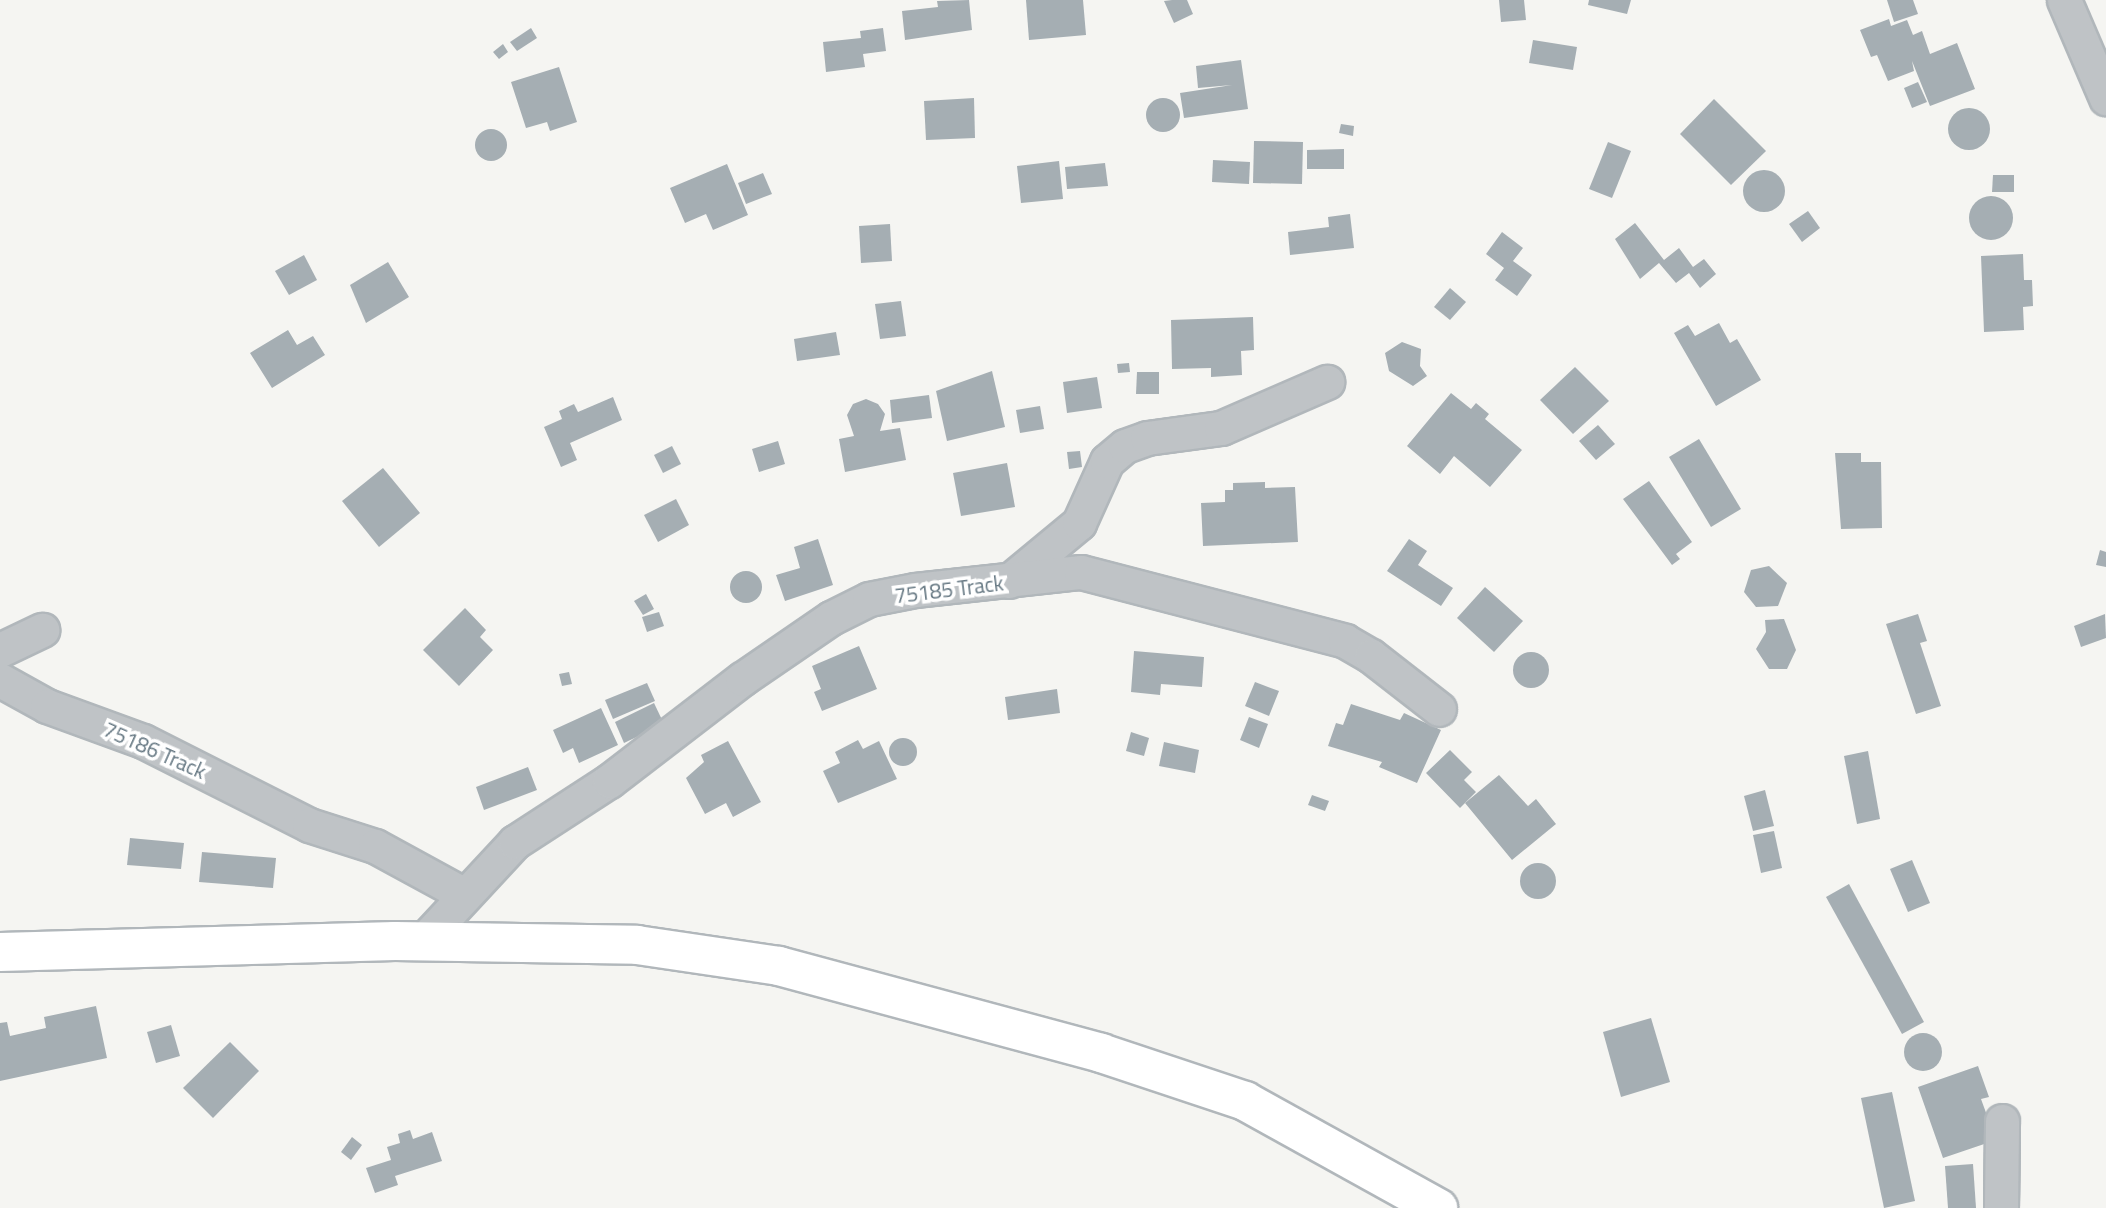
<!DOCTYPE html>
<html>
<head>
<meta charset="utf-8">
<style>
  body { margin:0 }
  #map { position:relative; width:2106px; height:1208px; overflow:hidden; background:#f5f5f2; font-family:"Titillium Web",sans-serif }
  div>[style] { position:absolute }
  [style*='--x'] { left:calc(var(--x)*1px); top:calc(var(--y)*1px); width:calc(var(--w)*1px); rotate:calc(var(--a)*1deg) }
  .building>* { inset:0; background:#a5aeb3 }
  .round { border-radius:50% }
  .roads { filter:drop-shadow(2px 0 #b1b7bb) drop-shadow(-2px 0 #b1b7bb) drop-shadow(0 2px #b1b7bb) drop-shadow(0 -2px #b1b7bb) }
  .street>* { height:33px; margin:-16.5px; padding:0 16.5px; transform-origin:16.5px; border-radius:16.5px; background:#bfc3c6 }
  .secondary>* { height:38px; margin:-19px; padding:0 19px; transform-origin:19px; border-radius:19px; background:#fff }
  span { translate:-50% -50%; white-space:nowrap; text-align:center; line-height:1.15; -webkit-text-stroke:7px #fff; paint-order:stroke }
  .street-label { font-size:21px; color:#657782 }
</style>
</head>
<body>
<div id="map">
  <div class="building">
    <i style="clip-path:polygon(969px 0,972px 30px,905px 40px,902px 11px,938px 7px,937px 1px)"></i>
    <i style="clip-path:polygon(1026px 0,1083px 0,1086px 35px,1029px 40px)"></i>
    <i style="clip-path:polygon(1172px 0,1187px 0,1193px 14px,1174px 23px,1164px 1px)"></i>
    <i style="clip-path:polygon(1499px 0,1524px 0,1526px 20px,1501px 22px)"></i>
    <i style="clip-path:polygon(1589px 0,1631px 0,1627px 14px,1588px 5px)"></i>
    <i style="clip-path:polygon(1887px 0,1913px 0,1918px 14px,1894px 22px)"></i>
    <i style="clip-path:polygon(1889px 19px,1891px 26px,1907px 20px,1913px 35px,1922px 31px,1930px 54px,1957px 43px,1975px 89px,1930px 106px,1912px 61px,1914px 71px,1888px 81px,1877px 55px,1871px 57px,1860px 30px)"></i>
    <i style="clip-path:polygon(531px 28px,537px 38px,517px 51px,510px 42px)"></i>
    <i style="clip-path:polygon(883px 28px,886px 51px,863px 54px,865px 67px,826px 72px,823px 42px,861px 38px,860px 31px)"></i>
    <i style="clip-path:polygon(1533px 40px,1577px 47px,1573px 70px,1529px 63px)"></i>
    <i style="clip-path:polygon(503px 44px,508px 52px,499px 59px,493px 52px)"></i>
    <i style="clip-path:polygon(1241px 60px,1248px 109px,1184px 118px,1180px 93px,1232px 85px,1198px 88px,1196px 66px)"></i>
    <i style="clip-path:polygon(559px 67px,577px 122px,550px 131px,547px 122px,526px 128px,511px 82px)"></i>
    <i style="clip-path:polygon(1918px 82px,1927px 102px,1912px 108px,1904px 88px)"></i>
    <i style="clip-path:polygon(974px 98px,975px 138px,926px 140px,924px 101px)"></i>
    <i class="round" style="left:1146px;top:98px;width:34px;height:34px"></i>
    <i style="clip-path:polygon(1714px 99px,1766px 151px,1731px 185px,1680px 134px)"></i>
    <i class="round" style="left:1948px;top:108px;width:42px;height:42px"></i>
    <i style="clip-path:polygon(1341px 124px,1354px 126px,1353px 136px,1339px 133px)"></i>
    <i class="round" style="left:475px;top:129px;width:32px;height:32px"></i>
    <i style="clip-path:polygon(1254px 141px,1303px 142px,1302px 184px,1253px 183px)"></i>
    <i style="clip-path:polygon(1608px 142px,1631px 151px,1612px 198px,1589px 189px)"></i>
    <i style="clip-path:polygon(1344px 149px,1344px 169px,1307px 169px,1307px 150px)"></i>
    <i style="clip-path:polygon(1213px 160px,1250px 162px,1249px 184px,1212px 182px)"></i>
    <i style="clip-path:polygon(1059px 161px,1063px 199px,1021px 203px,1017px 166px)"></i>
    <i style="clip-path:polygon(1105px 163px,1108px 186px,1067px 189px,1065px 167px)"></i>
    <i style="clip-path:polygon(727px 164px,748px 215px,713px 230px,706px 214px,685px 223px,670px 188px)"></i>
    <i class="round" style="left:1743px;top:170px;width:42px;height:42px"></i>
    <i style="clip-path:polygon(763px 173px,772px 194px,746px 204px,738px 183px)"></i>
    <i style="clip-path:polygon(1993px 175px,2014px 175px,2014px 192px,1992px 192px)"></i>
    <i class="round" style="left:1969px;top:196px;width:44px;height:44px"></i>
    <i style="clip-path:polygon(1808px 211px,1820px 228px,1802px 242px,1789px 224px)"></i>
    <i style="clip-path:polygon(1350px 214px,1354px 248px,1290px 255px,1288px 232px,1329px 227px,1328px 217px)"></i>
    <i style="clip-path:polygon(1635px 223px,1664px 260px,1679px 248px,1693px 267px,1704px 259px,1716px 274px,1700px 288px,1689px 273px,1676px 283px,1659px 263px,1640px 279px,1615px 239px)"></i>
    <i style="clip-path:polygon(890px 224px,892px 261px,861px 263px,859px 226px)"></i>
    <i style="clip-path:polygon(1502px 232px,1523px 248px,1513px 261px,1532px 275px,1517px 296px,1495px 280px,1504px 268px,1486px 254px)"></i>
    <i style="clip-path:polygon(2023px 254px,2024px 280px,2032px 280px,2033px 306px,2023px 307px,2024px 330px,1984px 332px,1981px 256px)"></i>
    <i style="clip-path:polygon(304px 255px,317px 280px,289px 295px,275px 271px)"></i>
    <i style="clip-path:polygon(388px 262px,409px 297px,366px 323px,350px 285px)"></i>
    <i style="clip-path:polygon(1450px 288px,1466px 302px,1450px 320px,1434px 307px)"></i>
    <i style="clip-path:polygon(901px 301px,906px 336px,880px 339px,875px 304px)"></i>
    <i style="clip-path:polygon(1253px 317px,1254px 350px,1241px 351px,1242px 375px,1211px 377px,1211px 368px,1172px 369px,1171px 320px)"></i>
    <i style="clip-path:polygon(1719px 323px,1730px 343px,1737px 339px,1761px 380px,1716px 406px,1674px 333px,1688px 325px,1695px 336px)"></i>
    <i style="clip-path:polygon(288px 330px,297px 345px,313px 336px,325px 355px,272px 388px,250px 353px)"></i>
    <i style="clip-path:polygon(836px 332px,840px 355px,797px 361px,794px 339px)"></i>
    <i style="clip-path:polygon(1402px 342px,1421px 349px,1420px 366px,1427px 376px,1413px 386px,1389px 371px,1385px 353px)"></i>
    <i style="clip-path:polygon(1129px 363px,1130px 372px,1118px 373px,1117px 364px)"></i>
    <i style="clip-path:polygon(1575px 367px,1609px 401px,1573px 434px,1540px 400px)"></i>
    <i style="clip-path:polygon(992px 371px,1005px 427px,947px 441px,936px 391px)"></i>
    <i style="clip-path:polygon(1137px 372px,1159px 372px,1159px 394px,1136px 394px)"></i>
    <i style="clip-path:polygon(1097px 377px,1102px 408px,1067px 413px,1063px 382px)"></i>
    <i style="clip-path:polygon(1451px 393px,1471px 409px,1476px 403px,1489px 414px,1485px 419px,1522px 450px,1490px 487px,1454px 456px,1440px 474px,1407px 446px)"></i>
    <i style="clip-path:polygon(929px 395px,932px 418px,892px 423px,890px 400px)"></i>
    <i style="clip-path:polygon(613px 397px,622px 420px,570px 443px,577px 460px,561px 467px,544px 427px,562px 419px,559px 411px,574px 404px,578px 412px)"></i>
    <i style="clip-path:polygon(866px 399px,878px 404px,885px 414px,880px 431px,900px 428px,906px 460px,845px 472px,839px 439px,854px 436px,847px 415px,853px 404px)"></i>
    <i style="clip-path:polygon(1040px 406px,1044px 429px,1020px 433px,1016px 410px)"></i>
    <i style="clip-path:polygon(1598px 425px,1615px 444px,1596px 460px,1579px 441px)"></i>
    <i style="clip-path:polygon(1699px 439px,1741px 509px,1711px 527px,1669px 457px)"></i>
    <i style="clip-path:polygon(778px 441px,785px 464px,759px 472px,752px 449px)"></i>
    <i style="clip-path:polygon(672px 446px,681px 464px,663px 473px,654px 455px)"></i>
    <i style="clip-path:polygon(1080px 451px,1082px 467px,1069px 469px,1067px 452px)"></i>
    <i style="clip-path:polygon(1835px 453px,1861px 453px,1861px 462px,1881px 462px,1882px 528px,1841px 529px)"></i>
    <i style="clip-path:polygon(1007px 463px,1015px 507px,961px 516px,953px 473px)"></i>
    <i style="clip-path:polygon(383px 468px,420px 513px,379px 547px,342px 501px)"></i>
    <i style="clip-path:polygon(1649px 481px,1692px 542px,1676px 554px,1680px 559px,1672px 565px,1623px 499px)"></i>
    <i style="clip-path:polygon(1265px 482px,1265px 488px,1295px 487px,1298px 542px,1203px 546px,1201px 503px,1225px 502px,1225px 490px,1233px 490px,1233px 483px)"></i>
    <i style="clip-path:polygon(676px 499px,689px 525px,658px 542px,644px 515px)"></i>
    <i style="clip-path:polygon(818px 539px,833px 585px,785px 601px,776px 575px,800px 568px,794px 547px)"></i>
    <i style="clip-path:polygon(1409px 539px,1427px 551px,1418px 565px,1453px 588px,1441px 606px,1387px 571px)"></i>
    <i style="clip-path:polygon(2100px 550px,2106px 552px,2106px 567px,2096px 565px)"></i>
    <i style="clip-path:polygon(1769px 566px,1787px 583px,1778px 606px,1756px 607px,1744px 592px,1751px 570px)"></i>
    <i class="round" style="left:730px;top:571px;width:32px;height:32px"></i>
    <i style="clip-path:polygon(1485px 587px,1523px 621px,1494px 652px,1457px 618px)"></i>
    <i style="clip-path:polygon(646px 594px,654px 609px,643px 615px,634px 601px)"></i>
    <i style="clip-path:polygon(465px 608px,486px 630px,480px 637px,493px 650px,459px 686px,423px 650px)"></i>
    <i style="clip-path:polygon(659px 612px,664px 626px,647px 632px,642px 617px)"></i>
    <i style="clip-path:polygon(1918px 614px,1927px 641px,1920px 643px,1941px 706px,1916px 714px,1886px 624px)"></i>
    <i style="clip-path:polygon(2105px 614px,2106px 638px,2081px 647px,2074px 626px)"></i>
    <i style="clip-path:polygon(1784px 619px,1796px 650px,1787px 669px,1769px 669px,1756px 649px,1766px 632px,1765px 620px)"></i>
    <i style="clip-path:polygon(859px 646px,877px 689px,822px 711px,814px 692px,821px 689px,812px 666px)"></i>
    <i style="clip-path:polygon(1134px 651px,1204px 657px,1202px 687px,1161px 684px,1160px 695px,1131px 692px)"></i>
    <i class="round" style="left:1513px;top:652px;width:36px;height:36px"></i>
    <i style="clip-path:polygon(569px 672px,572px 684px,562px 686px,559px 674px)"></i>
    <i style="clip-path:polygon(1255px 682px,1279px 691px,1269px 716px,1245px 706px)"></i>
    <i style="clip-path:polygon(647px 683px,655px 701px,613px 719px,605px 700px)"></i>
    <i style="clip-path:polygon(1057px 689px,1060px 713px,1008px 720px,1005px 697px)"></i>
    <i style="clip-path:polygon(654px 703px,664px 724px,624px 743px,615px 722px)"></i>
    <i style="clip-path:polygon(1351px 704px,1400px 720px,1404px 713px,1441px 730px,1417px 783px,1379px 767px,1382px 762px,1328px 746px,1336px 723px,1343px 725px)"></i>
    <i style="clip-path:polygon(601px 708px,618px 745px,579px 763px,573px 748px,563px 753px,553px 730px)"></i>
    <i style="clip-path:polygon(1249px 717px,1268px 724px,1259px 748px,1240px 740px)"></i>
    <i style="clip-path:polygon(1131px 732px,1149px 738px,1144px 756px,1126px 751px)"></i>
    <i class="round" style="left:889px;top:738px;width:28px;height:28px"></i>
    <i style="clip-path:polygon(858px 740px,863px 749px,879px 741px,897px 779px,838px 803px,823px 771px,840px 763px,835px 752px)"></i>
    <i style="clip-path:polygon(728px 741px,761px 802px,733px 817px,726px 803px,705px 814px,686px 778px,704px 762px,701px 755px)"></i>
    <i style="clip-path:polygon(1164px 742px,1199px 750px,1195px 773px,1159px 766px)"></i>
    <i style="clip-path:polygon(1450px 750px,1472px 772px,1464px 780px,1476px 792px,1460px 808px,1426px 773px)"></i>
    <i style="clip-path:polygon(1868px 751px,1880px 819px,1857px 824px,1844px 756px)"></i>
    <i style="clip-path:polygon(528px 767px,537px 790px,484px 810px,476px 787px)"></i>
    <i style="clip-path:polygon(1499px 775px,1528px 806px,1536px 799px,1556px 824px,1512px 860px,1465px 803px)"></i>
    <i style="clip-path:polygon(1765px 790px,1774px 826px,1753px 831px,1744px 796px)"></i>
    <i style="clip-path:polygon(1312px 795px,1329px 801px,1325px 811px,1308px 805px)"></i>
    <i style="clip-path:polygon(1774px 831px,1782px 868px,1761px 873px,1753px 835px)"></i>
    <i style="clip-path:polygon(130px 838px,184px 843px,181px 869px,127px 865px)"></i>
    <i style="clip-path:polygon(202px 852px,276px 858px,273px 888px,199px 882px)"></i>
    <i style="clip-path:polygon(1912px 860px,1930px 903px,1908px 912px,1890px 869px)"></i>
    <i class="round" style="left:1520px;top:863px;width:36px;height:36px"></i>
    <i style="clip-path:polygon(1849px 884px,1924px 1022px,1902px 1034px,1826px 897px)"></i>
    <i style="clip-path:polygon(96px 1006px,107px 1058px,0 1081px,0 1023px,7px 1022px,10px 1036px,46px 1028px,44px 1017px)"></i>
    <i style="clip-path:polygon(1651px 1018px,1670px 1082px,1621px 1097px,1603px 1032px)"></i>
    <i style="clip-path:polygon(171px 1025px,180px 1056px,156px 1063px,147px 1032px)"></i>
    <i class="round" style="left:1904px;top:1033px;width:38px;height:38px"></i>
    <i style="clip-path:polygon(230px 1042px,259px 1071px,213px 1118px,183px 1088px)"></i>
    <i style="clip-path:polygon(1978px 1066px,1989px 1097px,1981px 1099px,1996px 1140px,1943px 1158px,1918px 1087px)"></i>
    <i style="clip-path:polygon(1892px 1092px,1915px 1201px,1884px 1208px,1861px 1098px)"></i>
    <i style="clip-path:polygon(410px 1130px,413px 1139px,432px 1132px,442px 1161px,395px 1176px,398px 1185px,375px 1193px,366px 1168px,391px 1160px,387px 1147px,400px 1143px,398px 1134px)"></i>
    <i style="clip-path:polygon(352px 1137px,362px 1145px,351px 1160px,341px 1152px)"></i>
    <i style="clip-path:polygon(1973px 1164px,1976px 1208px,1948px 1208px,1945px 1166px)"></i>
  </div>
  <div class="roads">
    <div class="street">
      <i style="--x:2064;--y:0;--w:107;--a:66.8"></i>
      <i style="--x:1009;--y:581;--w:91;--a:-39.6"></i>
      <i style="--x:1079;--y:523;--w:68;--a:-65.7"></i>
      <i style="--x:1107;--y:461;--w:23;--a:-40"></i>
      <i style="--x:1125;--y:446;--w:23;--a:-20"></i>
      <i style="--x:1147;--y:438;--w:75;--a:-7.7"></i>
      <i style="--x:1221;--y:428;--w:116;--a:-23.5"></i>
      <i style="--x:0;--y:650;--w:47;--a:-25.5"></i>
      <i style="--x:0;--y:680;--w:54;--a:29"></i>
      <i style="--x:47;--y:706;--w:102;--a:20"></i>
      <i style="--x:143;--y:741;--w:186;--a:26.8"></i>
      <i style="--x:309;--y:825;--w:69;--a:17.7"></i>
      <i style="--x:375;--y:846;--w:100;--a:28.6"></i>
      <i style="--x:422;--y:942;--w:137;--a:-47.1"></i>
      <i style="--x:515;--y:842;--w:112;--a:-33"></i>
      <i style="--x:609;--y:781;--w:168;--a:-37.5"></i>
      <i style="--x:742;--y:679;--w:108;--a:-34.4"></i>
      <i style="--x:831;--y:618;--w:42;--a:-26.6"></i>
      <i style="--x:869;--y:599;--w:47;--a:-11.1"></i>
      <i style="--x:915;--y:590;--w:167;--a:-6.2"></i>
      <i style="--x:1081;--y:572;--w:273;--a:14.6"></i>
      <i style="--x:1345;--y:641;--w:30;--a:30"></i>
      <i style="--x:1371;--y:656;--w:86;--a:37.9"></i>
      <i style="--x:2001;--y:1208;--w:87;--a:-89.3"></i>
    </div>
    <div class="secondary">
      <i style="--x:0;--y:952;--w:395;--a:-1.6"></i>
      <i style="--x:395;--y:941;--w:242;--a:0.9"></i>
      <i style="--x:637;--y:945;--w:144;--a:8.4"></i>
      <i style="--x:779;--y:966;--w:334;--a:15.1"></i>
      <i style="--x:1101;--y:1053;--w:152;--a:18.4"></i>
      <i style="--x:1245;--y:1101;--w:221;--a:29"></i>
    </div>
  </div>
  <div class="street-label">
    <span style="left:949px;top:589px;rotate:-7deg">75185 Track</span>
    <span style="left:155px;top:750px;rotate:24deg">75186 Track</span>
  </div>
</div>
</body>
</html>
